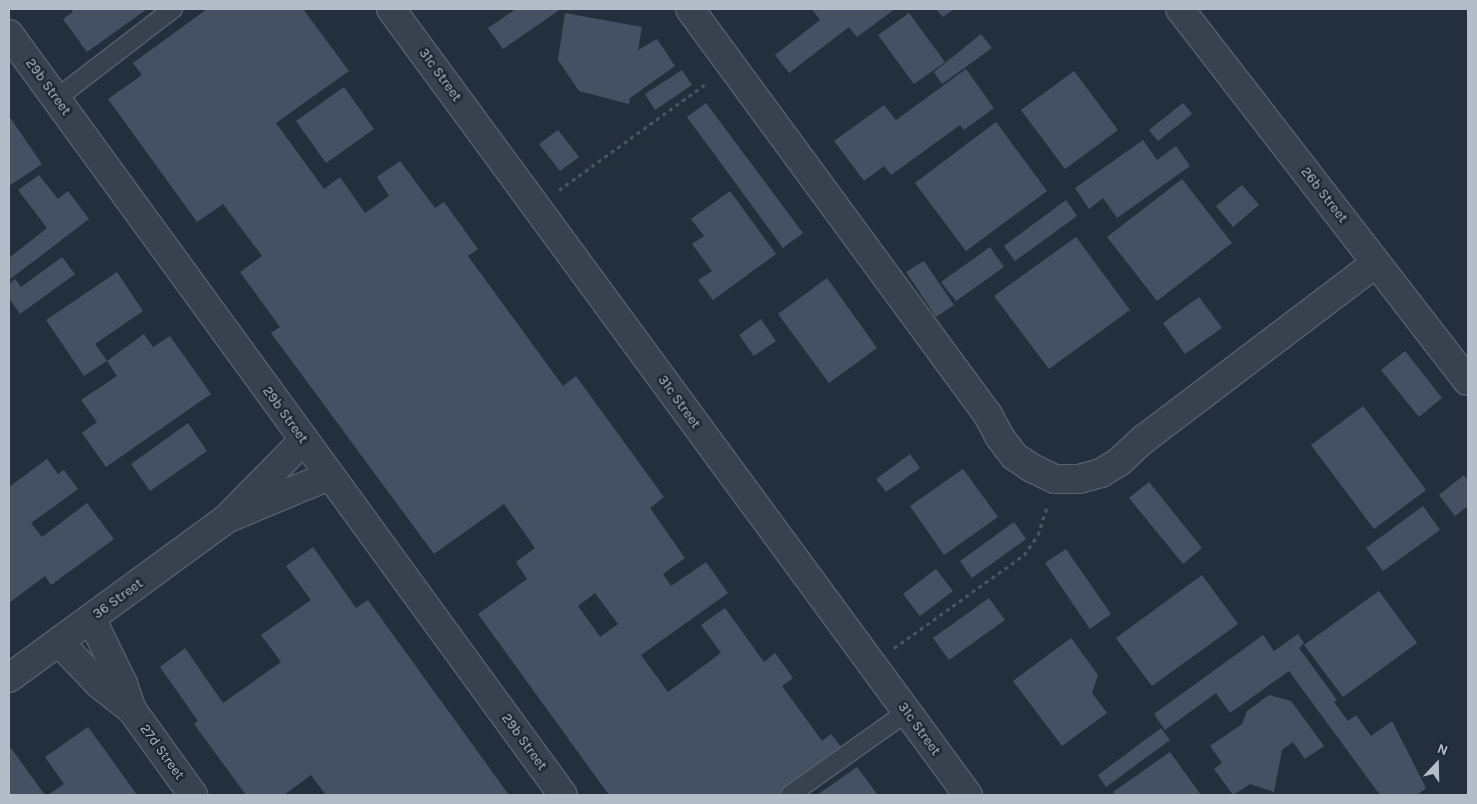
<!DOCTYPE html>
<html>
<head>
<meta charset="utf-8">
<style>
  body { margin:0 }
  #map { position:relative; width:1477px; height:804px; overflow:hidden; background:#242f3e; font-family:Karla,sans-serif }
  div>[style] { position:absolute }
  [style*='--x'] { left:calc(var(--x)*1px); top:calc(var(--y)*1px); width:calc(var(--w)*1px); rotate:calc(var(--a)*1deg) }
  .building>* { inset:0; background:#455162 }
  .path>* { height:3px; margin-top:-1.5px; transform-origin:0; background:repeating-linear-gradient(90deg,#44595c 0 4px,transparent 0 8px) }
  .roads { filter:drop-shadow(1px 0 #565f6c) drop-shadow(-1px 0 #565f6c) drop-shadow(0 1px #565f6c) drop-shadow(0 -1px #565f6c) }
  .service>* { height:18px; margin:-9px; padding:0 9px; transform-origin:9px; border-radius:9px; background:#38414e }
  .minor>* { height:28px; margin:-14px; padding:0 14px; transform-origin:14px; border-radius:14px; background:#38414e }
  span { translate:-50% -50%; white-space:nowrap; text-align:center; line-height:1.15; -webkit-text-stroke:4.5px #1d2633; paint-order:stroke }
  .street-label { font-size:14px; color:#b4bcc9 }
  .frame { position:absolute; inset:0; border:10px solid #b4bcc9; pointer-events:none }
  .north { position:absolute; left:1412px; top:739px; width:50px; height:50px; -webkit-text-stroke:4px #1d2633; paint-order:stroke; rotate:21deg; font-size:14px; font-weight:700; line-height:20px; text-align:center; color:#b4bcc9 }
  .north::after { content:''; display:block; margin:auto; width:18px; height:22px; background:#b4bcc9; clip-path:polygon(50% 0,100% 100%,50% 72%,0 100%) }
</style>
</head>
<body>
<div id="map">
  <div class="building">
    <i style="clip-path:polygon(71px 9px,147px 9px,87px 52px,63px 19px,73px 12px)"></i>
    <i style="clip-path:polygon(evenodd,207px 9px,303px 9px,349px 71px,276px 123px,324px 189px,340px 177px,365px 213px,389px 196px,377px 177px,400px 161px,435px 208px,444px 202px,478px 249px,468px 256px,563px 386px,576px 376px,664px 497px,650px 508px,685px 558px,663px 574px,671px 586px,706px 562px,728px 593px,641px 655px,668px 692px,721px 653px,701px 625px,725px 608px,764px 662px,775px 653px,793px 678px,782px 686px,822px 741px,831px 734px,842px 748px,778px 795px,609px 795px,478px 614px,527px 579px,516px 562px,535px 548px,504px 504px,434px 554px,271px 333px,280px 327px,240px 272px,262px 256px,223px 204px,197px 222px,108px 99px,142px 75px,133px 63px,207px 9px,595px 593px,618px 624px,600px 637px,578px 606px,595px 593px)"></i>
    <i style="clip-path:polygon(516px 9px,561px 9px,503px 49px,488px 28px)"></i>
    <i style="clip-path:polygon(812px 9px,895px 9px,857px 37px,849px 27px,789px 73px,775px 55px,820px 20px)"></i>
    <i style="clip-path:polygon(936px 9px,954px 9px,943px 17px)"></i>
    <i style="clip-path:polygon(565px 13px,642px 27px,638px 50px,657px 39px,675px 66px,630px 98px,629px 104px,579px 91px,558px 60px)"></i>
    <i style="clip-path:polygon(909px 13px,945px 62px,914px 84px,878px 35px)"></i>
    <i style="clip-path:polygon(981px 34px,992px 48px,942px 84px,934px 72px)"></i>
    <i style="clip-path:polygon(966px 69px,994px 108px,964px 130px,960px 125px,891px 175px,884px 166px,864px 181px,834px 141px,884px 105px,896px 120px)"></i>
    <i style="clip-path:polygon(682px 70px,692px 85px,655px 110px,645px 94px)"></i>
    <i style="clip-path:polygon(1074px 71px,1118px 130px,1065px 169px,1021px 110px)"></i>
    <i style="clip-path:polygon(344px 87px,374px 129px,326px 163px,296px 121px)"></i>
    <i style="clip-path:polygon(706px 103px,803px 233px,783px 248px,687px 117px)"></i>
    <i style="clip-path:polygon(1183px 103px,1192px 114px,1158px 141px,1149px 130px)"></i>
    <i style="clip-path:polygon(9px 116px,42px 164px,9px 186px)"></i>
    <i style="clip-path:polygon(996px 122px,1047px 191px,966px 251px,915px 183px)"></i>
    <i style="clip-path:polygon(558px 130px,579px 157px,560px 171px,539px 144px)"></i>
    <i style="clip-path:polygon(1143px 140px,1157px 160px,1176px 146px,1190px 166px,1117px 218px,1103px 198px,1089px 209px,1075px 188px)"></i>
    <i style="clip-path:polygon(39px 175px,58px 199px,68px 191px,89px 219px,9px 280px,9px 258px,47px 228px,18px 190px)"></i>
    <i style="clip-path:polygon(1182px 179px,1232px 243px,1157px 301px,1107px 237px)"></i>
    <i style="clip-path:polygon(1242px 185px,1259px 205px,1233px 227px,1216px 206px)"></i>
    <i style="clip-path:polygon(730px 191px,776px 254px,713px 300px,698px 280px,712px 271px,692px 244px,704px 236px,691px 219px)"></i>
    <i style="clip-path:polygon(1066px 200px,1077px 216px,1015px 261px,1004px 246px)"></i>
    <i style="clip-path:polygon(1076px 237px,1130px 310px,1049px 369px,994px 296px)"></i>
    <i style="clip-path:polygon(990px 247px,1004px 267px,956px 301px,941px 282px)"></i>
    <i style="clip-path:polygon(62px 257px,75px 274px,20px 314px,9px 298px,9px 284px,15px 279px,21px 287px)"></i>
    <i style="clip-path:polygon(924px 261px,954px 305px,936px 317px,906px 272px)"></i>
    <i style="clip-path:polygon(117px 272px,143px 311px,95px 344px,107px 361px,144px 334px,153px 347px,170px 336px,211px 394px,106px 467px,82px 433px,97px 422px,81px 400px,117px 376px,107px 361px,84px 376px,46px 320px)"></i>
    <i style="clip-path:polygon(827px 278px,877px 348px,829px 383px,778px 314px)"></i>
    <i style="clip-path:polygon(1199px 297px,1222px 328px,1185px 354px,1163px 323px)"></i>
    <i style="clip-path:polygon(761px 319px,776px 341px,754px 356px,739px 335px)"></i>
    <i style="clip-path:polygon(1405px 351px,1442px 398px,1419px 417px,1381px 370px)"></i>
    <i style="clip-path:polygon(1363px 406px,1426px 490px,1374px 529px,1311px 445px)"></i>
    <i style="clip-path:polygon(188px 423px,207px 451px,150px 491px,131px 464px)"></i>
    <i style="clip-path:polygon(910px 454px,920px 468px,886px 492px,876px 479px)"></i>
    <i style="clip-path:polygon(47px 459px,58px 474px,64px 470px,78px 489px,31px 523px,42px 537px,87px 503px,114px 539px,51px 585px,45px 576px,9px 603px,9px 487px)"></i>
    <i style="clip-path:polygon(963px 469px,998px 517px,944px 555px,910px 506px)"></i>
    <i style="clip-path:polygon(1464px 475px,1468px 481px,1468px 506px,1455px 516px,1439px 495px)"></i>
    <i style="clip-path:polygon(1149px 482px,1202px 548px,1183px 564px,1129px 498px)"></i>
    <i style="clip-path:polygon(1423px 506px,1440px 530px,1383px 571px,1366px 548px)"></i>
    <i style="clip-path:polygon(1014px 522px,1026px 539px,972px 578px,960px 561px)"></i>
    <i style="clip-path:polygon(313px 547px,356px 608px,368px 600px,509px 795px,326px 795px,311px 775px,284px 795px,246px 795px,194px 724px,198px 721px,160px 667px,185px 648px,223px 703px,281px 662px,261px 635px,311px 600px,286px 566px)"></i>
    <i style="clip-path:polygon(1066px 549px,1111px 614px,1090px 629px,1045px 563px)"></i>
    <i style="clip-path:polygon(936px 569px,953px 591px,920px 616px,903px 594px)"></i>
    <i style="clip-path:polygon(1202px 575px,1238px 624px,1152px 686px,1116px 638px)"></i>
    <i style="clip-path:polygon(1379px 591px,1417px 643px,1343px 697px,1304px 645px)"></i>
    <i style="clip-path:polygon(989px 598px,1005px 620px,949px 660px,933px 638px)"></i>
    <i style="clip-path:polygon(1298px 634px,1304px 643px,1299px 648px,1337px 700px,1334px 702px,1348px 721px,1356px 715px,1371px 736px,1392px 721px,1426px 788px,1417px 795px,1380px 795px,1289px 671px,1230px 713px,1216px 693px,1165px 730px,1154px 714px,1263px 635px,1274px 651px)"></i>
    <i style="clip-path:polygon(1071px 638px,1098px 675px,1092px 693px,1107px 713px,1062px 746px,1013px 681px)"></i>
    <i style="clip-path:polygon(1269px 695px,1291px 701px,1324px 746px,1305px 759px,1293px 742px,1282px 750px,1274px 792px,1250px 784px,1233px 795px,1214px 769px,1222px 763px,1210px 746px,1242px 724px,1247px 711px)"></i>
    <i style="clip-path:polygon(88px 727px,107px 753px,137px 795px,48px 795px,64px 784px,45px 757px)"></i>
    <i style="clip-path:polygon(1161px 728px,1170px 740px,1106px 787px,1098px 775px)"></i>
    <i style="clip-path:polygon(11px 748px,45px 795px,9px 795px,9px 750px)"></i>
    <i style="clip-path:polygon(1170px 752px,1201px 795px,1115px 795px,1113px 792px)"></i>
    <i style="clip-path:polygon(857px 767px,878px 795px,817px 795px)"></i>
  </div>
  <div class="path">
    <i style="--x:559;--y:190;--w:184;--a:-35.9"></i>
    <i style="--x:894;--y:648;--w:160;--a:-35.6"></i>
    <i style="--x:1024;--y:555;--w:24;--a:-55"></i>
    <i style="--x:1038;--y:535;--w:29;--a:-72"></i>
  </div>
  <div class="roads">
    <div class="service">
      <i style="--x:56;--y:99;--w:148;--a:-37.6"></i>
      <i style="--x:790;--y:795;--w:143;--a:-35.4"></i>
    </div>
    <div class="minor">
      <i style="--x:391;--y:9;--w:975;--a:53.72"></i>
      <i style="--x:690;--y:9;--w:504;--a:53.72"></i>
      <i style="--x:988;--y:415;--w:24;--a:62"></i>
      <i style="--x:999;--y:436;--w:25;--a:53"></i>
      <i style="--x:1014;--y:456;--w:22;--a:34"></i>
      <i style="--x:1032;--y:468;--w:25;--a:26"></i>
      <i style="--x:1055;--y:479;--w:24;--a:0"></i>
      <i style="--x:1079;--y:479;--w:23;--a:-15"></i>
      <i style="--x:1101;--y:473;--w:22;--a:-32"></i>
      <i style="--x:1120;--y:461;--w:33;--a:-43"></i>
      <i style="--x:1144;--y:439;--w:291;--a:-37.2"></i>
      <i style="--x:1180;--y:9;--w:470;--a:52.3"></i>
      <i style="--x:9;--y:34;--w:941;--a:53.95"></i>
      <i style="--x:231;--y:514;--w:103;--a:-45.4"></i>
      <i style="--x:91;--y:618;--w:73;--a:64.1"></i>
      <i style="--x:123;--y:684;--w:28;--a:71"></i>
      <i style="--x:132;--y:710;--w:105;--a:54.3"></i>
      <i style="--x:59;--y:642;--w:58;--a:46.4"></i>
      <i style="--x:99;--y:684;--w:42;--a:38.2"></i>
      <i style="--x:9;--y:678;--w:269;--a:-36.2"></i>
      <i style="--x:226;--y:519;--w:112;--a:-22.7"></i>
    </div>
  </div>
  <div class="street-label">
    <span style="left:440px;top:75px;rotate:54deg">31c Street</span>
    <span style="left:48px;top:87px;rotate:54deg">29b Street</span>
    <span style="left:1324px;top:195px;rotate:52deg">26b Street</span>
    <span style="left:679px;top:402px;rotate:54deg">31c Street</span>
    <span style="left:285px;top:415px;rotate:54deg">29b Street</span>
    <span style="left:118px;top:599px;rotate:-36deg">36 Street</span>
    <span style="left:919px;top:729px;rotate:54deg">31c Street</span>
    <span style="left:524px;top:742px;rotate:54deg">29b Street</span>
    <span style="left:162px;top:752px;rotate:54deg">27d Street</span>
  </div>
  <div class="frame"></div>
  <div class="north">N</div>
</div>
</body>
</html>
